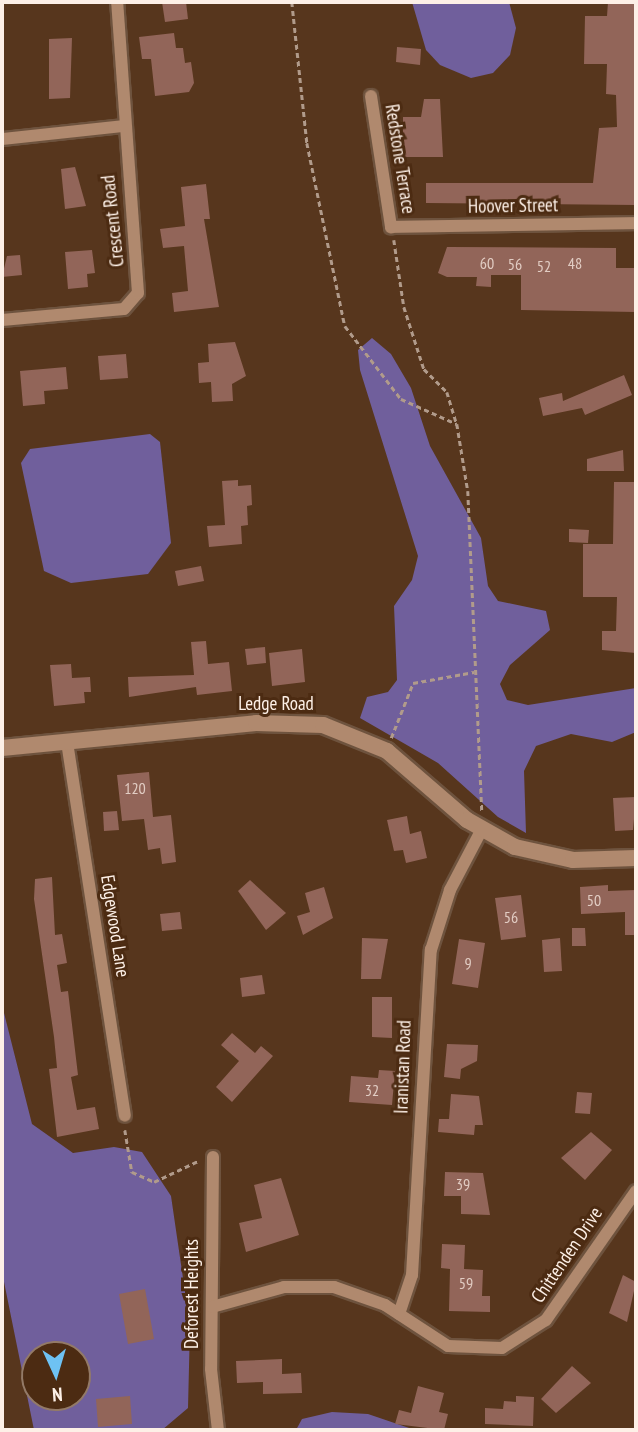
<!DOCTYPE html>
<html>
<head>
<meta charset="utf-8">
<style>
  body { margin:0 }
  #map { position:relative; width:638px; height:1432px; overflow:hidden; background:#57361d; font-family:"PT Sans Narrow",sans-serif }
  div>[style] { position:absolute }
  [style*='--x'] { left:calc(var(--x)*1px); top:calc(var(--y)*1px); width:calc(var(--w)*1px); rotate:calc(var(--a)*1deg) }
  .forest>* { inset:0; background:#705f9c }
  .building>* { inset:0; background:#926559 }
  .path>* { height:2.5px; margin-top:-1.25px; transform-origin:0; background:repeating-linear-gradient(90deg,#b19b8b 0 5px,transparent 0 8.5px) }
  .roads { filter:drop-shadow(2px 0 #6e533e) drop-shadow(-2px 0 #6e533e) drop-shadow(0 2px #6e533e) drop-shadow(0 -2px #6e533e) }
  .minor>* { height:12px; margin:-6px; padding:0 6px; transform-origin:6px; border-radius:6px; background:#b0896e }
  .tertiary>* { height:16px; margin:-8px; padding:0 8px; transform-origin:8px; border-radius:8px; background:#b0896e }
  span { translate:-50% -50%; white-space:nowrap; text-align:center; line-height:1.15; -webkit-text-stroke:6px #4c2b12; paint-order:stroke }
  .number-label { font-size:16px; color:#e2cdc4 }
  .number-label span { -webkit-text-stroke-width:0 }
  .street-label { font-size:19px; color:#fdf0e7 }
  .frame { position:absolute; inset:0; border:4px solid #fdf0e7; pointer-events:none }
  .north { position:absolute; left:21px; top:1341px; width:70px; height:70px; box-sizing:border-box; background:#4c2b12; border:2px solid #937a67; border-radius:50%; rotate:176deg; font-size:19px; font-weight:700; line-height:28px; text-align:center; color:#fdf0e7 }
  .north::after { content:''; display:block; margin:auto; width:24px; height:32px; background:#6ec2f3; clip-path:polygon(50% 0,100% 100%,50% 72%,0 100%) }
</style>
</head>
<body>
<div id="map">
  <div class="forest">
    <i style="clip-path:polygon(412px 2px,509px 2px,516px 28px,510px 55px,493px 73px,471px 78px,440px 65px,426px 50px)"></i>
    <i style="clip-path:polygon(372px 338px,391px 354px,411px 388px,430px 446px,481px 538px,488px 586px,498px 601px,546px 611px,550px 630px,510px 665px,500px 684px,507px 700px,528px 705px,636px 688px,636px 732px,612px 742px,571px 734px,536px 746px,524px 771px,526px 833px,498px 817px,438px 763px,360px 718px,367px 697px,388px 692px,397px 680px,394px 606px,412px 580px,418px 556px,360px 370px,358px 350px)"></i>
    <i style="clip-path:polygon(150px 434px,160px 442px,171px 543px,148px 574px,71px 583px,44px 571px,21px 463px,30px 449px)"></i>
    <i style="clip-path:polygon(evenodd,2px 1005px,32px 1124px,73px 1153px,114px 1147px,142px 1152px,171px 1196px,190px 1326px,188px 1408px,162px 1430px,34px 1430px,2px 1272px,2px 1005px,35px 1355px,77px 1355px,77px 1397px,35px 1397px,35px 1355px)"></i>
    <i style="clip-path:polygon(332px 1412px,368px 1414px,415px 1430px,296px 1430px,302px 1419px)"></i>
  </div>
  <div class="building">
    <i style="clip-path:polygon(162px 2px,186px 2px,188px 19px,165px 22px)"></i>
    <i style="clip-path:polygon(608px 2px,636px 2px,636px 205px,426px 203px,426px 183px,593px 183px,599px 128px,617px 127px,616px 95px,606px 94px,607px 64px,584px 64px,585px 16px,607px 16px)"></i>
    <i style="clip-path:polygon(174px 33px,176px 48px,183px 48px,185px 63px,191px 62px,194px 83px,189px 92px,155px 96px,151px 59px,142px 59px,139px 37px)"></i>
    <i style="clip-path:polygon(72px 38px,70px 98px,49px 99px,49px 39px)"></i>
    <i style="clip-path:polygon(397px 47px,421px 49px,420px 65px,396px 62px)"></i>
    <i style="clip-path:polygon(424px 99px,440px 99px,443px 157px,403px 157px,403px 117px,421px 117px)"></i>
    <i style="clip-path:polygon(75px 167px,86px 206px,65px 209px,61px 169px)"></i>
    <i style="clip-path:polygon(206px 184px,210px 219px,204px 219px,219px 307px,174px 312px,172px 293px,188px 291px,184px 246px,163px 248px,160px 229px,185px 226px,181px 187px)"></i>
    <i style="clip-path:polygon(447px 247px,616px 248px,616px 268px,636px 268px,636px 312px,521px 310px,521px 275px,491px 275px,491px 287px,476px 286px,477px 277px,447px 277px,438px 273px)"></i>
    <i style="clip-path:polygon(92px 250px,95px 273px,87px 274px,88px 287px,68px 289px,65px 252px)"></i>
    <i style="clip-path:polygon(20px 255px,22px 275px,2px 277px,7px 256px)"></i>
    <i style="clip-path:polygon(235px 342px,246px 376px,232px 384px,233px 401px,212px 402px,211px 382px,199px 383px,198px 363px,209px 362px,208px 344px)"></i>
    <i style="clip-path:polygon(126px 354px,128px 378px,100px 380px,98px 356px)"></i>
    <i style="clip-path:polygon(66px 367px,68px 389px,44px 391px,45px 404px,23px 406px,20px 371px)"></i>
    <i style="clip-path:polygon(624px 375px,632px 395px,585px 415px,582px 408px,543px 416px,539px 398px,562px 393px,563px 401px)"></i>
    <i style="clip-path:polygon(623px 450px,624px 471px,587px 471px,587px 459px)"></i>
    <i style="clip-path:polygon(238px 480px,238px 486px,251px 485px,252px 505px,247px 506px,248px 525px,241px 526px,242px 544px,209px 547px,207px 526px,225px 525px,222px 481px)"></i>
    <i style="clip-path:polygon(614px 482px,636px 482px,636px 653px,602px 650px,602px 631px,616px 631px,617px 597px,583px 597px,583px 544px,613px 544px)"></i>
    <i style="clip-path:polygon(569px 529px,589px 530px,588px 543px,569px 542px)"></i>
    <i style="clip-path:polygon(201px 566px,204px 581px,178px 586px,175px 571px)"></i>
    <i style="clip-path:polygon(206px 641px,208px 664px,229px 662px,232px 691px,197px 695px,196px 687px,129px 697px,128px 677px,194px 675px,191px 642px)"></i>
    <i style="clip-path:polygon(265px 647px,266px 663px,247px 665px,245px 649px)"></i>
    <i style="clip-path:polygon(302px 649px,305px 682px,272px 686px,269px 653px)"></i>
    <i style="clip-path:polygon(71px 664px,72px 678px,90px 677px,91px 692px,84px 692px,85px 703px,54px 706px,50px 665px)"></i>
    <i style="clip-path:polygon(149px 772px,153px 817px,171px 815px,176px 862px,162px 864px,160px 848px,148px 850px,144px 819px,122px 821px,117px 775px)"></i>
    <i style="clip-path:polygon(636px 797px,633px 830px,615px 831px,613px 798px)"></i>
    <i style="clip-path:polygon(117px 811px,119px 830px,104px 831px,103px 812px)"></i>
    <i style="clip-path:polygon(407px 816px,410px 834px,421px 831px,427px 858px,406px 863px,403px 850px,394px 851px,387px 820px)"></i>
    <i style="clip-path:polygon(52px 877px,55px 935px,62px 934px,67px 963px,57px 965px,61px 992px,68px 991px,78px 1075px,71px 1077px,77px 1110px,95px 1107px,99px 1129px,57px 1137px,49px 1069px,57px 1068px,54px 1037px,34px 899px,35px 879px)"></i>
    <i style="clip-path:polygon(250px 880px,286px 913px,266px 930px,238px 891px)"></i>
    <i style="clip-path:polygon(608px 885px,608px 891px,636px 890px,636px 935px,625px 935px,625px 912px,581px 914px,580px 887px)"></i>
    <i style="clip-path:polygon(324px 887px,333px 918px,303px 935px,297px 916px,310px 912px,305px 893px)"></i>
    <i style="clip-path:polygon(521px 895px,526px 937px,501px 940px,495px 898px)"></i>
    <i style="clip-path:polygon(180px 912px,182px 929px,162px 931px,160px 914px)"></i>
    <i style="clip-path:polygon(572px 928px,585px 928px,586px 946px,572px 946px)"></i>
    <i style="clip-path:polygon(362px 938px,388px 939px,381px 979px,361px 979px)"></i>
    <i style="clip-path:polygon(560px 938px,562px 971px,544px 972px,542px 940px)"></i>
    <i style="clip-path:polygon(459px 939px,485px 943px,478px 988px,452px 984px)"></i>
    <i style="clip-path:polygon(262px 975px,265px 994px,242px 997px,240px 978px)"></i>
    <i style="clip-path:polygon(372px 997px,392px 997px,392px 1038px,372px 1037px)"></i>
    <i style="clip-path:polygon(232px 1033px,255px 1053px,261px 1046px,273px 1056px,232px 1102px,216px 1087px,239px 1061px,221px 1045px)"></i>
    <i style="clip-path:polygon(447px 1044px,478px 1045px,477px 1061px,461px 1069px,460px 1079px,444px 1077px)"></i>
    <i style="clip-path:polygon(379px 1070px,395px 1071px,392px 1105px,349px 1102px,351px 1076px,378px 1078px)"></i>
    <i style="clip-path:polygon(577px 1092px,592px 1093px,590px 1114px,575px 1113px)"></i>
    <i style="clip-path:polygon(451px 1094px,479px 1096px,483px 1125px,475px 1125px,474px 1135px,438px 1132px,439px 1119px,449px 1119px)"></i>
    <i style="clip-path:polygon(591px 1132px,612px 1150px,585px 1180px,561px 1158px)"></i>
    <i style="clip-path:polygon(445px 1172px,483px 1173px,490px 1215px,461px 1214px,461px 1196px,444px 1196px)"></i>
    <i style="clip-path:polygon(281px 1178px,299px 1235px,246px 1252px,239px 1223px,262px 1218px,254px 1185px)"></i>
    <i style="clip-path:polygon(442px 1244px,465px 1245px,464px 1269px,483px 1270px,482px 1296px,490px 1296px,490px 1312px,449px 1311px,450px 1269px,441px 1268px)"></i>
    <i style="clip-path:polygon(623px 1275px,636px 1282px,627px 1322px,609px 1313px)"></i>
    <i style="clip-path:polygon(145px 1289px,154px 1339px,128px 1344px,119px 1294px)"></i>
    <i style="clip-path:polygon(282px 1359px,282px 1374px,301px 1373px,302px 1393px,263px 1394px,263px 1382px,237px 1383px,236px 1361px)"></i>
    <i style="clip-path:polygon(572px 1366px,591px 1383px,556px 1413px,541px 1399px)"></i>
    <i style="clip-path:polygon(418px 1386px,444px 1393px,439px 1412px,448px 1414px,444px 1430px,395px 1424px,399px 1410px,411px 1413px)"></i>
    <i style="clip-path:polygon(130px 1396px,132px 1424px,98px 1427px,96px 1399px)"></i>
    <i style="clip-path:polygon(516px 1396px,534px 1397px,533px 1426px,485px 1424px,485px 1408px,503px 1409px,504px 1401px,516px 1402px)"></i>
  </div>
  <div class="path">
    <i style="--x:292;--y:2;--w:142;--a:83.9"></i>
    <i style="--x:307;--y:143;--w:187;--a:78.3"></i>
    <i style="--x:345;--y:326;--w:92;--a:52.5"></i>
    <i style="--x:401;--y:399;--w:61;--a:24.1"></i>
    <i style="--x:457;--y:424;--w:68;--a:80.7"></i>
    <i style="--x:468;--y:491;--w:320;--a:87.5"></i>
    <i style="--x:394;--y:240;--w:68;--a:81.5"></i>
    <i style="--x:404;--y:307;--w:65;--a:72.1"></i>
    <i style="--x:424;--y:369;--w:33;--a:45"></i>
    <i style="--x:447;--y:392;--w:34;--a:73"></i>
    <i style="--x:391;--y:738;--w:59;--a:-68.2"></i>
    <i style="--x:413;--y:683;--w:62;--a:-10.2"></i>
    <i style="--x:125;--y:1130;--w:43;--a:80.5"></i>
    <i style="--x:132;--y:1172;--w:24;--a:24"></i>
    <i style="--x:154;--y:1182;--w:49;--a:-25.5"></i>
  </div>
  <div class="roads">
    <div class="minor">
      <i style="--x:371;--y:96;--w:133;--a:81.3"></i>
      <i style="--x:391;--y:227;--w:245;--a:-0.9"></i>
      <i style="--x:2;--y:139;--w:122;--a:-6.1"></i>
      <i style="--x:2;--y:320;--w:122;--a:-5.2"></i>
      <i style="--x:124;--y:309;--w:21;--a:-49"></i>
      <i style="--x:138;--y:293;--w:292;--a:-94.1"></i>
      <i style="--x:67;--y:742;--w:378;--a:81.2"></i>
      <i style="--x:213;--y:1157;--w:212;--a:90.5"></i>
      <i style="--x:211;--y:1369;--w:61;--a:83.5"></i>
      <i style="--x:212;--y:1307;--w:75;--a:-15.5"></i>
      <i style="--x:284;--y:1287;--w:50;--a:0"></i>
      <i style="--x:334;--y:1287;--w:54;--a:19.4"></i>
      <i style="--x:385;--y:1305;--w:75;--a:33.1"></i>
      <i style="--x:448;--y:1346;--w:54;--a:2.1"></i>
      <i style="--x:502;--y:1348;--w:52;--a:-32.5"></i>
      <i style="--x:546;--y:1320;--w:157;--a:-55.1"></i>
      <i style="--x:399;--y:1314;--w:41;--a:-71.6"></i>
      <i style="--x:412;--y:1275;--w:326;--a:-86.7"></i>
      <i style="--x:431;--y:950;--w:63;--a:-72.4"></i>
      <i style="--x:450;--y:890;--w:67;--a:-62.3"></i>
    </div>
    <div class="tertiary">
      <i style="--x:2;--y:748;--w:255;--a:-5.6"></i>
      <i style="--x:256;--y:723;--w:67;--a:1.7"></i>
      <i style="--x:323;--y:725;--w:69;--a:22.1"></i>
      <i style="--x:387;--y:751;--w:106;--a:40.8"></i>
      <i style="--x:467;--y:820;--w:55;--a:29.4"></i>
      <i style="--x:515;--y:847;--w:59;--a:12.6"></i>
      <i style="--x:573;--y:860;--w:63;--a:-1.8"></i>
    </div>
  </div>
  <div class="number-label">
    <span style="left:487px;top:263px">60</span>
    <span style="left:575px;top:263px">48</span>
    <span style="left:515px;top:264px">56</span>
    <span style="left:544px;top:266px">52</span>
    <span style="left:135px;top:788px">120</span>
    <span style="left:594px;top:900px">50</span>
    <span style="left:511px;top:917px">56</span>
    <span style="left:468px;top:963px">9</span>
    <span style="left:372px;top:1090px">32</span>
    <span style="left:463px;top:1184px">39</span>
    <span style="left:466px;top:1283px">59</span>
  </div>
  <div class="street-label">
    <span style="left:400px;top:159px;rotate:81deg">Redstone Terrace</span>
    <span style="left:513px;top:206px;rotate:-1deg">Hoover Street</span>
    <span style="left:113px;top:221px;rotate:-96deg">Crescent Road</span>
    <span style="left:276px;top:704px">Ledge Road</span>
    <span style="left:115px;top:926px;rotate:81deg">Edgewood Lane</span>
    <span style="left:403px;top:1067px;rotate:-88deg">Iranistan Road</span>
    <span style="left:567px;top:1255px;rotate:-56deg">Chittenden Drive</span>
    <span style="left:192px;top:1294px;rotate:-90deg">Deforest Heights</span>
  </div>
  <div class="frame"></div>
  <div class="north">N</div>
</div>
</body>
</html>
